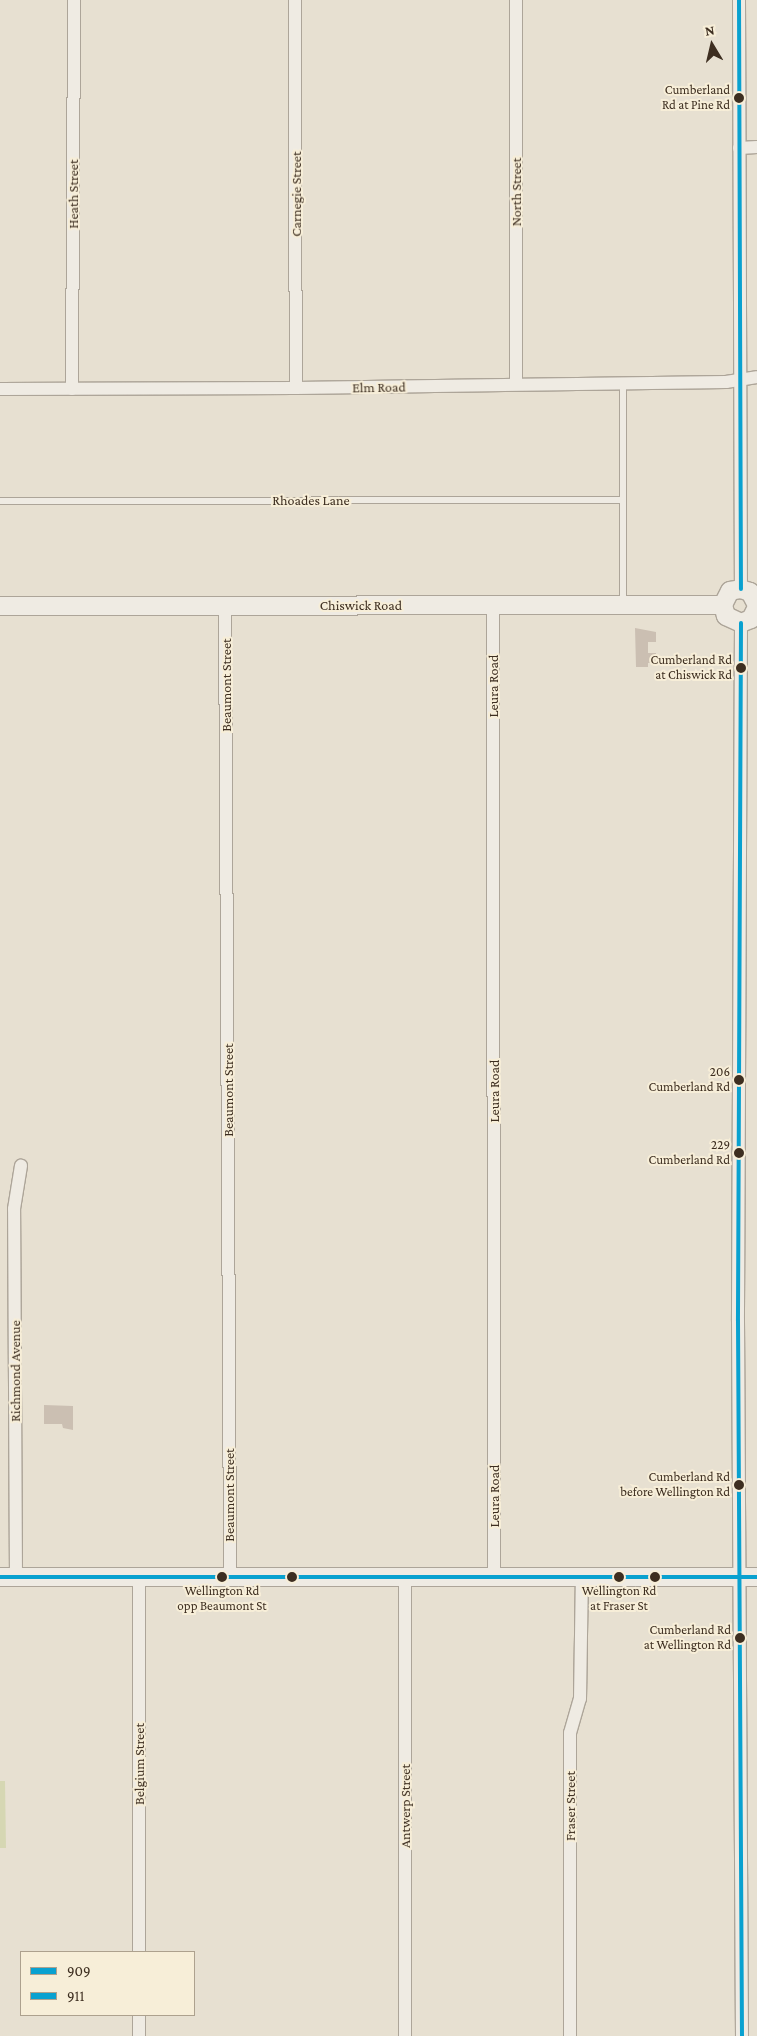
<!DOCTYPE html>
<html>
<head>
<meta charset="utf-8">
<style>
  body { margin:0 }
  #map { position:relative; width:757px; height:2036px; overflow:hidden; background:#e7e0d1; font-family:"Crimson Pro",serif }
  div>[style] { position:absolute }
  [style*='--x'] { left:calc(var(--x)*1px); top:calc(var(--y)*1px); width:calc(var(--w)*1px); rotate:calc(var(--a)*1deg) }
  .green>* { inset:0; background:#d6d7b3 }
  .building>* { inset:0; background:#cbbfb2 }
  .roads { filter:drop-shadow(1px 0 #ada599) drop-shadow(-1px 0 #ada599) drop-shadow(0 1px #ada599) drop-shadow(0 -1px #ada599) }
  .lane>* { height:6px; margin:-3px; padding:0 3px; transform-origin:3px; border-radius:3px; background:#efebe3 }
  .street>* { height:12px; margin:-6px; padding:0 6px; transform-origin:6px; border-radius:6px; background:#efebe3 }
  .secondary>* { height:18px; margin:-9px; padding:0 9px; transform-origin:9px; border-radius:9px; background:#efebe3 }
  .bus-1>* { height:4px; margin:-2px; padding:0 2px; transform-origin:2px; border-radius:2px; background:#09a1d0 }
  .bus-2>* { height:4px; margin:-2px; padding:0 2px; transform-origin:2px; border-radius:2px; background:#09a1d0 }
  .dots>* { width:14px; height:14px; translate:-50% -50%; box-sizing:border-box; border:2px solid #f7eed8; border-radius:50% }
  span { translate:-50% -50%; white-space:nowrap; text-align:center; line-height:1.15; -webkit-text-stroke:4px #f7eed8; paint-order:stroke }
  .bus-label { font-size:13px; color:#3d2e20 }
  .right { translate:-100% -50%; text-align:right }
  .street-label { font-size:14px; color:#3d2e20 }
  .legend { position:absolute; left:20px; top:1951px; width:175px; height:65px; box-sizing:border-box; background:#f7eed8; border:1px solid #ada18e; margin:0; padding:6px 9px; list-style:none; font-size:15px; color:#3d2e20 }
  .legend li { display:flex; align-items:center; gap:10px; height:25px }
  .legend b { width:25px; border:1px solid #ada18e }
  .north { position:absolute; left:687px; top:20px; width:50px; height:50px; -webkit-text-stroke:4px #f7eed8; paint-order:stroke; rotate:351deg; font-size:14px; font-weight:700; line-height:20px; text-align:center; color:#3d2e20 }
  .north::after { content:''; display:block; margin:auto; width:18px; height:22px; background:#3d2e20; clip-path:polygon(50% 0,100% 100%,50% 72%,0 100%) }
</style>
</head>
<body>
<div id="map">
  <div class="green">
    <i style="clip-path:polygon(0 1781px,5px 1781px,6px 1848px,0 1848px)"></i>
  </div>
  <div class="building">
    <i style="clip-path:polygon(635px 628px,656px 632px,656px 642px,648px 642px,648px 653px,656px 653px,656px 663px,648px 663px,648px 667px,636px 667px)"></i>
    <i style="clip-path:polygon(44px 1405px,73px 1406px,73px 1430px,63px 1428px,62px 1424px,44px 1424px)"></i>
  </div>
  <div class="roads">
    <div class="lane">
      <i style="--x:623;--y:383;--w:221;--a:90"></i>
      <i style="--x:0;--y:501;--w:622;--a:-0.09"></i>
    </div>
    <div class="street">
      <i style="--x:295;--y:0;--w:388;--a:89.9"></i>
      <i style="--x:516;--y:0;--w:384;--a:90"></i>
      <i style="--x:739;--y:0;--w:589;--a:89.81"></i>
      <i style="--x:739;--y:148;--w:18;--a:-3"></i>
      <i style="--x:0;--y:389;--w:296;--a:-0.2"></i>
      <i style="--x:296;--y:388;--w:430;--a:-0.8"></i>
      <i style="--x:726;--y:382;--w:31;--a:-9"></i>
      <i style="--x:72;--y:389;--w:389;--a:-89.7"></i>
      <i style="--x:225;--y:605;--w:971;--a:89.7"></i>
      <i style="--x:493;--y:605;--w:971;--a:89.94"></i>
      <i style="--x:741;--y:623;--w:698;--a:90.25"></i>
      <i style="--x:738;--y:1321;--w:715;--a:89.68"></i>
      <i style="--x:16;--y:1577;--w:368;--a:-90.3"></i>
      <i style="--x:14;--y:1209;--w:44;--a:-80.8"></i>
      <i style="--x:139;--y:1952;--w:376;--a:-90"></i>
      <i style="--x:139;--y:2015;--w:21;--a:90"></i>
      <i style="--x:405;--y:2036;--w:459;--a:-90"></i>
      <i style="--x:570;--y:2036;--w:303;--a:-90"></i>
      <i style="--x:570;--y:1733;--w:35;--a:-74"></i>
      <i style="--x:580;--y:1699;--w:122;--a:-89.1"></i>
    </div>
    <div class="secondary">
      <i style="--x:757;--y:605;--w:15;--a:-118"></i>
      <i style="--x:750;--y:592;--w:9;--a:-162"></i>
      <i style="--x:741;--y:589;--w:11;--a:170"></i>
      <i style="--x:730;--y:591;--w:16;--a:117"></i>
      <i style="--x:723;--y:605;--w:11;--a:75"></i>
      <i style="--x:726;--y:616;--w:17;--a:25"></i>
      <i style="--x:741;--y:623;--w:11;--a:-22"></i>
      <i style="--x:751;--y:619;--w:13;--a:-63"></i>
      <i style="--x:0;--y:606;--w:723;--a:-0.08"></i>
      <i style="--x:0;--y:1577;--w:757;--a:0"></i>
    </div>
  </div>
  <div class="bus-1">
    <i style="--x:739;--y:0;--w:589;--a:89.81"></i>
    <i style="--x:741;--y:623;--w:698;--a:90.25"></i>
    <i style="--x:738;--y:1321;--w:715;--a:89.68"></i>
  </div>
  <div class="bus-2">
    <i style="--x:0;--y:1577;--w:757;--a:0"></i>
  </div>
  <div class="dots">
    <i style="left:739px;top:98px;background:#3d2e20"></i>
    <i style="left:741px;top:668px;background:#3d2e20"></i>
    <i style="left:739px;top:1080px;background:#3d2e20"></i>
    <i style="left:739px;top:1153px;background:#3d2e20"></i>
    <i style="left:739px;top:1485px;background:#3d2e20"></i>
    <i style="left:222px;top:1577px;background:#3d2e20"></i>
    <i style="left:292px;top:1577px;background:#3d2e20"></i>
    <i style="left:619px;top:1577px;background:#3d2e20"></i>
    <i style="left:655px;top:1577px;background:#3d2e20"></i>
    <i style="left:740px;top:1638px;background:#3d2e20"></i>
  </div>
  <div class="bus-label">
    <span class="right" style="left:730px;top:98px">Cumberland<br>Rd at Pine Rd</span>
    <span class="right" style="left:732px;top:668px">Cumberland Rd<br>at Chiswick Rd</span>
    <span class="right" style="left:730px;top:1080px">206<br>Cumberland Rd</span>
    <span class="right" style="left:730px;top:1153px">229<br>Cumberland Rd</span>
    <span class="right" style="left:730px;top:1485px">Cumberland Rd<br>before Wellington Rd</span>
    <span style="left:222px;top:1599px">Wellington Rd<br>opp Beaumont St</span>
    <span style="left:619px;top:1599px">Wellington Rd<br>at Fraser St</span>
    <span class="right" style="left:731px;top:1638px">Cumberland Rd<br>at Wellington Rd</span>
  </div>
  <div class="street-label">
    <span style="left:516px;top:192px;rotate:-90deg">North Street</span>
    <span style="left:73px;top:194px;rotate:-90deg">Heath Street</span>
    <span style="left:296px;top:194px;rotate:-90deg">Carnegie Street</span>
    <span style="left:379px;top:387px;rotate:-1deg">Elm Road</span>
    <span style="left:311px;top:500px">Rhoades Lane</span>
    <span style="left:361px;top:605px">Chiswick Road</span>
    <span style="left:226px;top:685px;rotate:-90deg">Beaumont Street</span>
    <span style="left:493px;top:686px;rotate:-90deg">Leura Road</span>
    <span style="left:228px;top:1090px;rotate:-90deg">Beaumont Street</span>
    <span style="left:494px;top:1091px;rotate:-90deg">Leura Road</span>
    <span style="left:15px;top:1371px;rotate:-90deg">Richmond Avenue</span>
    <span style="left:229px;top:1495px;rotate:-90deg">Beaumont Street</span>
    <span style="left:494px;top:1496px;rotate:-90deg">Leura Road</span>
    <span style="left:139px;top:1764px;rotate:-90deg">Belgium Street</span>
    <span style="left:405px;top:1806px;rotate:-90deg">Antwerp Street</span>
    <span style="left:570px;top:1806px;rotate:-90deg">Fraser Street</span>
  </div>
  <ul class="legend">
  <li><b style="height:6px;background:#09a1d0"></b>909</li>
  <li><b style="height:6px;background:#09a1d0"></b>911</li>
  </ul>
  <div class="north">N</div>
</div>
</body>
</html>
